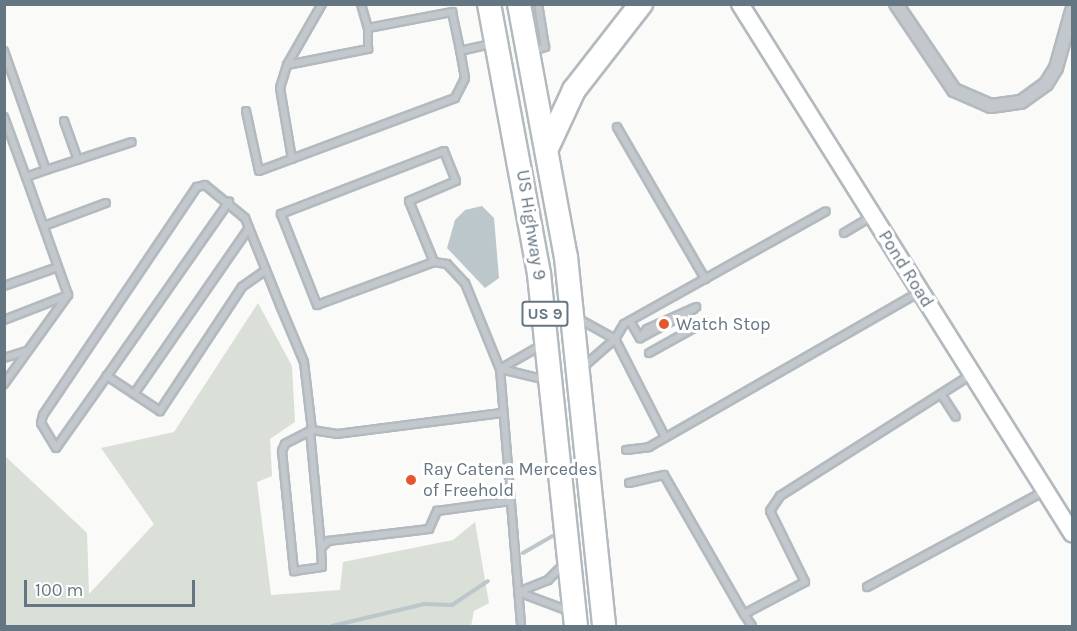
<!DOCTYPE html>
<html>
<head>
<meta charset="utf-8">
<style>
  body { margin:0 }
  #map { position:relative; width:1077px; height:631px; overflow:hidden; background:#fafaf8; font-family:Karla,sans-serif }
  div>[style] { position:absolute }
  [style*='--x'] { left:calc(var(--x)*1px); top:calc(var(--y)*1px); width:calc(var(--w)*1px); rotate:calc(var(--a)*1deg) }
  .green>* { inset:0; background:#dadfd7 }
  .water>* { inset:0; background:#bbc7cb }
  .stream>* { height:4px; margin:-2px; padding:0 2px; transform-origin:2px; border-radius:2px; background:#bbc7cb }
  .roads { filter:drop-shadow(2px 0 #b3babf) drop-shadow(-2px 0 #b3babf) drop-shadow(0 2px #b3babf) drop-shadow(0 -2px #b3babf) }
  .lane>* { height:6px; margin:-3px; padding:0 3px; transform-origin:3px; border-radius:3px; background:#c3c8cc }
  .street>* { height:12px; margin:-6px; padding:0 6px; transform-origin:6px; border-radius:6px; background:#c3c8cc }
  .secondary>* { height:16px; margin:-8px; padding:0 8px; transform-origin:8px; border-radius:8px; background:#fff }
  .highway>* { height:22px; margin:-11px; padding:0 11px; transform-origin:11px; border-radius:11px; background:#fff }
  .dots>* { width:16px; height:16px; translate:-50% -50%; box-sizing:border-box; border:3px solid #fff; border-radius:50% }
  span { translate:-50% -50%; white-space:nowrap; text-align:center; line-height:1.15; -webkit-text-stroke:6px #fff; paint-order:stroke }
  .shield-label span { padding:2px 4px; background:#fff; border:2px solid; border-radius:4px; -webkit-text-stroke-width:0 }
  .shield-label { font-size:16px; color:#657683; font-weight:700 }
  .street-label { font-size:18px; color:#657683 }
  .poi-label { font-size:18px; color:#657683 }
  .left { translate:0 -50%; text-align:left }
  .frame { position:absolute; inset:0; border:6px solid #657683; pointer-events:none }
  .scale { position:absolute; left:24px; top:580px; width:171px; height:27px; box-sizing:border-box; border:3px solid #657683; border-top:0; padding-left:8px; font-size:18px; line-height:21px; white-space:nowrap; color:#657683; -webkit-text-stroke:4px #fff; paint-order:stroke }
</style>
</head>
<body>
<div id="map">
  <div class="green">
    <i style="clip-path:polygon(258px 303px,292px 366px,295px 422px,270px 439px,272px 476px,257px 482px,271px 595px,340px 590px,343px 562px,453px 540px,475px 522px,489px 603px,474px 611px,471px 626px,5px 626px,5px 456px,87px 533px,89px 594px,154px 524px,101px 448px,174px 432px)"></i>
  </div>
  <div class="water">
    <i style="clip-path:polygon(482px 206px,494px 218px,499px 278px,485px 288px,447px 248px,455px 220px,465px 210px)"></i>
  </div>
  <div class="stream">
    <i style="--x:523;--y:553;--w:34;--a:-30"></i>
    <i style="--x:332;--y:626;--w:95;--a:-13.4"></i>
    <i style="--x:424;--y:604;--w:28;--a:2"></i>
    <i style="--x:452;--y:605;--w:43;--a:-33.7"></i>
  </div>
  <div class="roads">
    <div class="lane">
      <i style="--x:361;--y:4;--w:25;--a:74"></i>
      <i style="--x:4;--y:51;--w:126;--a:70.6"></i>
      <i style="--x:46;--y:170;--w:21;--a:161"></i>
      <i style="--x:26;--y:177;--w:125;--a:70.4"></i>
      <i style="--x:68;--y:295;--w:110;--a:125.7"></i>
      <i style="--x:533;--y:51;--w:13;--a:-18"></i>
      <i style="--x:545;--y:47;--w:44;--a:-99.2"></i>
      <i style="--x:287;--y:65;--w:70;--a:-60.2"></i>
      <i style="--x:246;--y:111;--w:61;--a:77.8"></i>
      <i style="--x:259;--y:171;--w:209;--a:-20.4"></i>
      <i style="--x:455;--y:98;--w:22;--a:-63"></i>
      <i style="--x:465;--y:78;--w:27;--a:-100"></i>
      <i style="--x:460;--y:51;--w:32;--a:-13"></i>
      <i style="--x:4;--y:117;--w:64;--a:69.9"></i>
      <i style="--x:64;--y:121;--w:41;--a:70.3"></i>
      <i style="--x:617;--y:127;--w:176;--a:59.9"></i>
      <i style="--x:292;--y:159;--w:72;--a:-99.6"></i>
      <i style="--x:280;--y:88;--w:24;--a:-73"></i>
      <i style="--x:287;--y:65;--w:83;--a:-11.2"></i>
      <i style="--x:368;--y:49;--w:21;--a:-90"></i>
      <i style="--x:368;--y:28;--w:86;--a:-10.8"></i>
      <i style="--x:452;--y:12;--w:40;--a:78"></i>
      <i style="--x:46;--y:170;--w:90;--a:-18"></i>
      <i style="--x:44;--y:226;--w:66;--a:-20.4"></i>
      <i style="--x:844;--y:233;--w:33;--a:-31"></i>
      <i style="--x:434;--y:262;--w:66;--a:-112.3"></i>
      <i style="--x:409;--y:201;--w:51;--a:-23.1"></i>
      <i style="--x:456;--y:181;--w:32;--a:-112"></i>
      <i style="--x:444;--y:151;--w:175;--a:158.9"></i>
      <i style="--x:281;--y:214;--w:98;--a:68.4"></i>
      <i style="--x:317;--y:305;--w:125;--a:-20.2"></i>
      <i style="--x:434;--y:262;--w:13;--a:9"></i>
      <i style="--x:447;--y:264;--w:26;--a:47"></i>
      <i style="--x:465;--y:283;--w:93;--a:67.9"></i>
      <i style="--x:500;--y:369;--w:258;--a:85.3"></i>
      <i style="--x:266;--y:270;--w:29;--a:145"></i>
      <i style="--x:242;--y:287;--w:149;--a:123.5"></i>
      <i style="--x:160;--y:411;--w:64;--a:-146.6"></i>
      <i style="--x:107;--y:376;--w:88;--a:125.3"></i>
      <i style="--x:56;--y:448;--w:29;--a:-121"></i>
      <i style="--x:41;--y:423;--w:8;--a:-76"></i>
      <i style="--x:43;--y:415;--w:275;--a:-56"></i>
      <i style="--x:197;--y:187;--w:8;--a:-14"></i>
      <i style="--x:205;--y:185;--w:52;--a:39.5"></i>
      <i style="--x:245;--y:218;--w:94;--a:68.1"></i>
      <i style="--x:280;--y:305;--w:62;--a:67.2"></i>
      <i style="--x:304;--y:362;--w:68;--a:83.3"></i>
      <i style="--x:312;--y:430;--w:30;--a:153"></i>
      <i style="--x:285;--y:444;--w:8;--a:113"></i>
      <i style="--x:282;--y:451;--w:121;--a:84.3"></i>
      <i style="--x:294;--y:571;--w:28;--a:-8"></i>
      <i style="--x:322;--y:567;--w:19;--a:-93"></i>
      <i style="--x:321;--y:548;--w:10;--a:-45"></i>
      <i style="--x:328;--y:541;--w:102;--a:-6.8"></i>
      <i style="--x:429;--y:529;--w:20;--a:-66"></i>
      <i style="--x:437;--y:511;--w:74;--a:-7.8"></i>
      <i style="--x:4;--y:286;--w:57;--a:-19.4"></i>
      <i style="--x:579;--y:319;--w:41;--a:29.1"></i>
      <i style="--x:615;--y:339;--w:44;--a:138.7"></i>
      <i style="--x:4;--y:320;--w:69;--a:-21.3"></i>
      <i style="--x:630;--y:321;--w:20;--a:60"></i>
      <i style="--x:640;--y:338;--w:11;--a:-52"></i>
      <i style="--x:647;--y:329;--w:54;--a:-24.2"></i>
      <i style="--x:640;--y:338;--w:61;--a:-28.2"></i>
      <i style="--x:649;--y:353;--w:64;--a:-29"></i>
      <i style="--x:4;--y:358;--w:24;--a:-17"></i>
      <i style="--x:500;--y:369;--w:48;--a:-29.7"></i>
      <i style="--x:501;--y:369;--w:46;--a:13.7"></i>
      <i style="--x:107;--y:376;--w:213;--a:-55"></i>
      <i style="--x:134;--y:394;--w:202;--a:-55.3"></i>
      <i style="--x:941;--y:394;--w:27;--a:57"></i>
      <i style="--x:312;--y:430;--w:25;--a:9"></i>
      <i style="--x:337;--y:434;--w:165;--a:-7.3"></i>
      <i style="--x:310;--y:431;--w:118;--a:84.6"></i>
      <i style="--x:665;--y:437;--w:110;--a:-117"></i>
      <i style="--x:615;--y:339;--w:17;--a:-59"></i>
      <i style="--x:624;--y:324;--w:231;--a:-29.2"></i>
      <i style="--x:626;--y:450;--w:23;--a:-7"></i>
      <i style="--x:649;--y:447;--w:312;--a:-29.8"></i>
      <i style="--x:629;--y:483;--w:36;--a:-13"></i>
      <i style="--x:664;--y:475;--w:160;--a:60.1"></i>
      <i style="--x:564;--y:564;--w:23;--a:135"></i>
      <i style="--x:548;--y:580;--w:32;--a:158"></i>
      <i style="--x:518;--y:592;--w:54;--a:20.4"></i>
      <i style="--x:867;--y:587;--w:200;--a:-28.4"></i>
      <i style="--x:752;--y:626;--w:14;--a:-124"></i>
      <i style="--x:744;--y:614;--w:69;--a:-27.7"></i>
      <i style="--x:805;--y:582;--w:79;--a:-116.2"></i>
      <i style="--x:770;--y:511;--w:18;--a:-56"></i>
      <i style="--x:780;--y:496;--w:227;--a:-32.4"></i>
    </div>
    <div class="street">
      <i style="--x:896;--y:4;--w:104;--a:56"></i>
      <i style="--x:954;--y:90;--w:40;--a:23.4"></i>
      <i style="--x:991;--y:106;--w:30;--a:-8"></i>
      <i style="--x:1021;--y:102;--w:31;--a:-36"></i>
      <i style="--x:1046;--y:84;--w:19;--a:-58"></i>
      <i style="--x:1056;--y:68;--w:59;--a:-74.3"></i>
    </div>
    <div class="secondary">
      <i style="--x:740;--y:4;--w:625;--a:57.89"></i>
    </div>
    <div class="highway">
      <i style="--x:489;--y:4;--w:275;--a:79.5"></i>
      <i style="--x:539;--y:274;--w:354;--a:84"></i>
      <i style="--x:519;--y:4;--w:257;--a:79.5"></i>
      <i style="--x:566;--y:257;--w:371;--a:84.1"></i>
      <i style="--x:548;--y:146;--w:62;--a:-65.1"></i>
      <i style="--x:574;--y:90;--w:109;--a:-52.1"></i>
    </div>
  </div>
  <div class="dots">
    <i style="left:664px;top:324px;background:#e4572e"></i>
    <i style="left:411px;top:480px;background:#e4572e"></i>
  </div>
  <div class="shield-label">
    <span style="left:545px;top:314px">US 9</span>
  </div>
  <div class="street-label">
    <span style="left:531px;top:225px;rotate:81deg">US Highway 9</span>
    <span style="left:906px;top:269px;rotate:58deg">Pond Road</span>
  </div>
  <div class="poi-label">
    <span class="left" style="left:676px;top:324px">Watch Stop</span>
    <span class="left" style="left:423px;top:480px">Ray Catena Mercedes<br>of Freehold</span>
  </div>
  <div class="frame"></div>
  <div class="scale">100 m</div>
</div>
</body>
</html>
